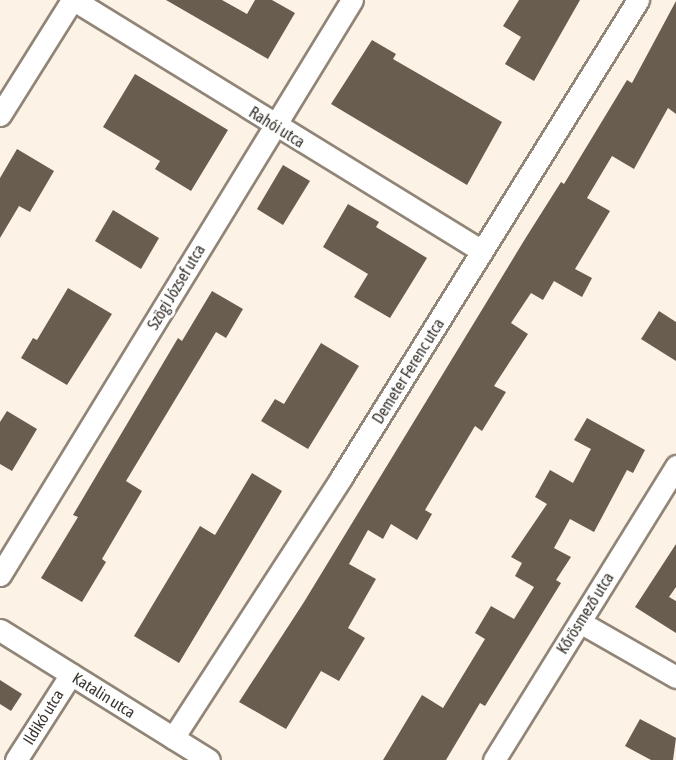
<!DOCTYPE html>
<html>
<head>
<meta charset="utf-8">
<style>
  body { margin:0 }
  #map { position:relative; width:676px; height:760px; overflow:hidden; background:#fdf2e6; font-family:"Asap Condensed",sans-serif }
  div>[style] { position:absolute }
  [style*='--x'] { left:calc(var(--x)*1px); top:calc(var(--y)*1px); width:calc(var(--w)*1px); rotate:calc(var(--a)*1deg) }
  .building>* { inset:0; background:#695d50 }
  .roads { filter:drop-shadow(2px 0 #918577) drop-shadow(-2px 0 #918577) drop-shadow(0 2px #918577) drop-shadow(0 -2px #918577) }
  .minor>* { height:21px; margin:-10.5px; padding:0 10.5px; transform-origin:10.5px; border-radius:10.5px; background:#fff }
  span { translate:-50% -50%; white-space:nowrap; text-align:center; line-height:1.15; -webkit-text-stroke:6px #fff; paint-order:stroke }
  .street-label { font-size:16px; color:#39342e }
</style>
</head>
<body>
<div id="map">
  <div class="building">
    <i style="clip-path:polygon(166px 0,222px 0,247px 14px,255px 0,272px 0,295px 13px,268px 59px)"></i>
    <i style="clip-path:polygon(519px 0,580px 0,534px 81px,505px 64px,521px 37px,503px 26px)"></i>
    <i style="clip-path:polygon(676px 1px,676px 114px,668px 108px,634px 169px,612px 156px,587px 198px,610px 211px,575px 269px,592px 278px,582px 297px,554px 281px,543px 300px,531px 293px,511px 323px,528px 334px,494px 386px,506px 392px,482px 431px,475px 426px,425px 510px,432px 514px,417px 540px,391px 524px,383px 539px,368px 530px,349px 564px,376px 579px,348px 628px,365px 638px,339px 681px,321px 671px,286px 729px,239px 702px,304px 602px,525px 239px,561px 182px,564px 184px,627px 80px,632px 83px)"></i>
    <i style="clip-path:polygon(372px 40px,396px 54px,393px 59px,502px 122px,467px 185px,331px 104px)"></i>
    <i style="clip-path:polygon(135px 74px,228px 130px,191px 191px,155px 169px,160px 161px,103px 127px)"></i>
    <i style="clip-path:polygon(17px 149px,54px 171px,30px 212px,19px 206px,0 238px,0 178px)"></i>
    <i style="clip-path:polygon(283px 165px,310px 181px,283px 225px,257px 209px)"></i>
    <i style="clip-path:polygon(348px 204px,379px 222px,376px 227px,427px 258px,390px 318px,354px 297px,368px 274px,323px 247px)"></i>
    <i style="clip-path:polygon(113px 210px,159px 238px,141px 269px,95px 241px)"></i>
    <i style="clip-path:polygon(68px 288px,112px 314px,67px 385px,21px 358px,33px 338px,37px 340px)"></i>
    <i style="clip-path:polygon(212px 291px,243px 309px,226px 338px,216px 332px,126px 481px,142px 491px,102px 559px,106px 562px,82px 602px,41px 578px,78px 517px,73px 515px,178px 338px,182px 341px)"></i>
    <i style="clip-path:polygon(659px 311px,676px 322px,676px 361px,641px 339px)"></i>
    <i style="clip-path:polygon(321px 343px,359px 366px,308px 449px,261px 421px,275px 399px,284px 404px)"></i>
    <i style="clip-path:polygon(7px 411px,37px 429px,12px 471px,0 464px,0 422px)"></i>
    <i style="clip-path:polygon(587px 418px,645px 450px,633px 473px,627px 470px,594px 532px,570px 519px,554px 548px,571px 557px,556px 580px,561px 583px,485px 706px,480px 703px,446px 760px,383px 760px,422px 695px,443px 708px,485px 639px,475px 633px,491px 606px,514px 619px,534px 587px,515px 576px,522px 563px,511px 557px,547px 504px,535px 497px,550px 470px,573px 483px,591px 449px,574px 440px)"></i>
    <i style="clip-path:polygon(252px 473px,282px 491px,179px 663px,134px 636px,200px 526px,215px 535px)"></i>
    <i style="clip-path:polygon(676px 544px,676px 587px,669px 597px,676px 601px,676px 633px,635px 607px)"></i>
    <i style="clip-path:polygon(0 680px,22px 694px,11px 711px,0 704px)"></i>
    <i style="clip-path:polygon(640px 719px,676px 738px,673px 760px,651px 760px,625px 746px)"></i>
  </div>
  <div class="roads">
    <div class="minor">
      <i style="--x:74;--y:0;--w:479;--a:31.6"></i>
      <i style="--x:0;--y:115;--w:136;--a:-57.9"></i>
      <i style="--x:0;--y:575;--w:674;--a:-58.53"></i>
      <i style="--x:580;--y:622;--w:111;--a:29.8"></i>
      <i style="--x:0;--y:630;--w:246;--a:31.9"></i>
      <i style="--x:173;--y:738;--w:310;--a:-57.1"></i>
      <i style="--x:341;--y:478;--w:563;--a:-58.15"></i>
      <i style="--x:16;--y:760;--w:102;--a:-57.4"></i>
      <i style="--x:494;--y:760;--w:346;--a:-58.2"></i>
    </div>
  </div>
  <div class="street-label">
    <span style="left:277px;top:127px;rotate:32deg">Rahói utca</span>
    <span style="left:176px;top:287px;rotate:-59deg">Szögi József utca</span>
    <span style="left:408px;top:371px;rotate:-58deg">Demeter Ferenc utca</span>
    <span style="left:585px;top:613px;rotate:-58deg">Kőrösmező utca</span>
    <span style="left:104px;top:695px;rotate:32deg">Katalin utca</span>
    <span style="left:43px;top:717px;rotate:-58deg">Ildikó utca</span>
  </div>
</div>
</body>
</html>
